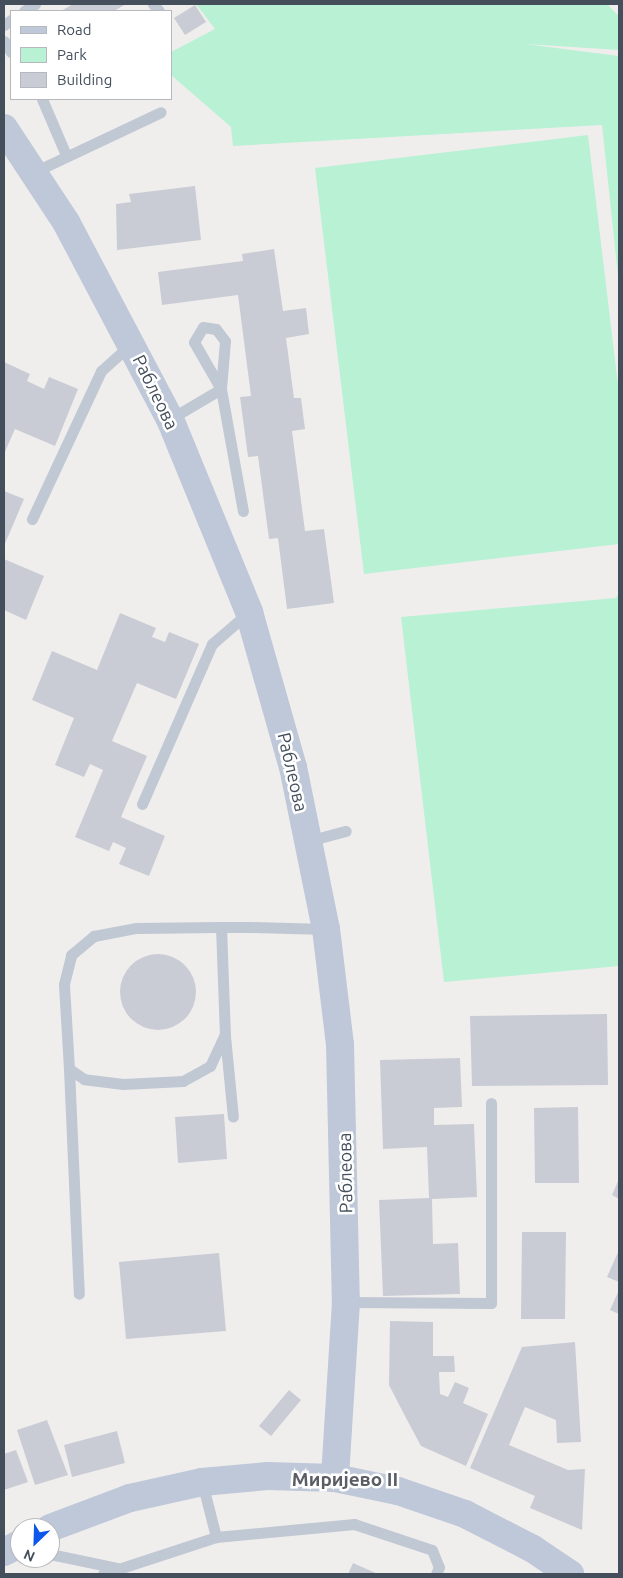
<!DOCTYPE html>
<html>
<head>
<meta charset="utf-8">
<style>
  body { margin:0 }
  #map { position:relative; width:623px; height:1578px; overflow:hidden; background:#f0eeed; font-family:Ubuntu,sans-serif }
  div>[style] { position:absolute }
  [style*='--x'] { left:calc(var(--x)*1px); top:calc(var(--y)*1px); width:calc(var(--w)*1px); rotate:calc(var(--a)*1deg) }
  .green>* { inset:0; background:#b8f1d4 }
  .building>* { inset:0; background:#c9ccd4 }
  .round { border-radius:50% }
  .lane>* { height:11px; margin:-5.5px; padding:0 5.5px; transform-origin:5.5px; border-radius:5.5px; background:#c0c8d4 }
  .secondary>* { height:28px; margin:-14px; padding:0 14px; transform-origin:14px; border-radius:14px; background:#bfc8d8 }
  span { translate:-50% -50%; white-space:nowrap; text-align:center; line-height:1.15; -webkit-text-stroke:5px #fff; paint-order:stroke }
  .street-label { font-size:18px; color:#454f5c }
  .neighbourhood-label { font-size:19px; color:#5a5d63; font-weight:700 }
  .frame { position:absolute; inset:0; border:5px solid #454f5c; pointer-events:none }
  .legend { position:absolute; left:10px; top:10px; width:162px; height:90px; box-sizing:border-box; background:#fff; border:1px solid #b5b9be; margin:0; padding:6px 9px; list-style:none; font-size:15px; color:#454f5c }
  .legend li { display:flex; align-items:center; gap:10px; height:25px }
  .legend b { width:25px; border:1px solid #b5b9be }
  .north { position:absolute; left:10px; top:1518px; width:50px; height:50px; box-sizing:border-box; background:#fff; border:1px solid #b5b9be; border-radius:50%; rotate:204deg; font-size:14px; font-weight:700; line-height:20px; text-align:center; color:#454f5c }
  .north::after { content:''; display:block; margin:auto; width:18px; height:22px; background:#0d58ea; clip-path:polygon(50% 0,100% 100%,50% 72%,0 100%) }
</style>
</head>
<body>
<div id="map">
  <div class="green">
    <i style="clip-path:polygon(196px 4px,607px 4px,619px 16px,619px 50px,525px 44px,619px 56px,619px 285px,602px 125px,233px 146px,231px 127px,171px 75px,171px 52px,215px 29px)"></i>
    <i style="clip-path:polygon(588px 135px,619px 393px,619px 544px,364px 574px,315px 168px)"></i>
    <i style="clip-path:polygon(619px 593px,619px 966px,444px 982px,401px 617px,616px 598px)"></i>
  </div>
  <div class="building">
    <i style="clip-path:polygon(73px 4px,126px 4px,114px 11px,61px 11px)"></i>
    <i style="clip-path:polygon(195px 5px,206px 22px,185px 35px,174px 18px)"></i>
    <i style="clip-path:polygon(195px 186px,201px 240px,117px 250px,116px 204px,131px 202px,129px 194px)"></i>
    <i style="clip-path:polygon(274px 249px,283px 311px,306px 308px,309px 334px,286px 338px,294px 398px,301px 398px,305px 429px,292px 431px,305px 531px,324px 529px,334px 603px,287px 609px,278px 538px,269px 539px,258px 456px,248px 457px,240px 397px,251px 396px,238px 295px,162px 305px,158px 272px,243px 261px,242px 254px)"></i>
    <i style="clip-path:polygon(4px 362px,30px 374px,27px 381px,44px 389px,49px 377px,78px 389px,55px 446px,15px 429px,4px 454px)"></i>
    <i style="clip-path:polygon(4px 491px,24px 499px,4px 546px)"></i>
    <i style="clip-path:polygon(4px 559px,44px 576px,26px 620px,4px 610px)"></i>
    <i style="clip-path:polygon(120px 613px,156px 628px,152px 637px,165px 642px,169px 632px,199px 644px,176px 699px,137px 683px,112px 741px,147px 756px,121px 817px,165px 836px,149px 876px,119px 864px,126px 848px,113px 842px,109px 851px,75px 837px,103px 770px,90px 764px,84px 777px,55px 765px,74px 718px,32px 700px,52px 651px,97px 670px)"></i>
    <i class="round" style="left:120px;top:954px;width:76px;height:76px"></i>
    <i style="clip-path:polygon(607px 1014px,608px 1085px,472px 1086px,470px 1016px)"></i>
    <i style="clip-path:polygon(460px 1058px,462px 1107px,434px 1108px,434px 1125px,474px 1124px,477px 1197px,432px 1199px,433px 1244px,458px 1243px,460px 1294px,383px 1296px,379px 1200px,429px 1198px,427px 1147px,383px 1149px,380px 1060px)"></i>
    <i style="clip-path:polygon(578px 1107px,579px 1183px,535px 1183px,534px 1108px)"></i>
    <i style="clip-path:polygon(224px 1114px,227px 1159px,178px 1163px,175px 1117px)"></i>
    <i style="clip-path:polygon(619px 1179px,619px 1199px,612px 1195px)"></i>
    <i style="clip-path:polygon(522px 1232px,566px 1232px,565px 1319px,521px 1319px)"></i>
    <i style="clip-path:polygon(619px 1250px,619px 1282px,607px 1277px)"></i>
    <i style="clip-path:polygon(219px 1253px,226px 1331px,126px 1339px,119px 1262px)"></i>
    <i style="clip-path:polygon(619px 1290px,619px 1314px,610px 1310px)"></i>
    <i style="clip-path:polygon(390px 1321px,433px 1322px,433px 1356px,454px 1356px,455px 1372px,439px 1372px,440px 1394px,448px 1397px,455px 1382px,469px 1388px,463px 1403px,488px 1414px,466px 1466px,421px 1446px,406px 1418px,389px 1385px)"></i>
    <i style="clip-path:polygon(575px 1342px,581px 1442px,557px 1443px,556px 1420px,525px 1407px,509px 1445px,568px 1470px,585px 1469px,582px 1530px,530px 1508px,535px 1496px,470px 1468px,522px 1347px)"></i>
    <i style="clip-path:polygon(289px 1390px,301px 1400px,271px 1436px,259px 1426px)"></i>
    <i style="clip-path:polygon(47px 1420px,68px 1475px,35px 1485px,17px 1430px)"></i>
    <i style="clip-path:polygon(117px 1431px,125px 1463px,72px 1477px,64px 1445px)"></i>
    <i style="clip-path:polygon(16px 1450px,28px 1482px,4px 1490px,4px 1454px)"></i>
    <i style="clip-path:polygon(353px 1563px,378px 1574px,348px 1574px)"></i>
  </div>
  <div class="lane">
    <i style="--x:153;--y:4;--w:9;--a:49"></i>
    <i style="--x:24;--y:11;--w:13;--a:-32"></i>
    <i style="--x:4;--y:25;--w:9;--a:-36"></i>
    <i style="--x:4;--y:41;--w:13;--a:58"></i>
    <i style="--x:42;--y:99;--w:61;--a:66.8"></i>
    <i style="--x:34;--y:172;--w:140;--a:-25.3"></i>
    <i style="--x:203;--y:327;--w:13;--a:9"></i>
    <i style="--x:216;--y:329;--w:15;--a:53"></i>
    <i style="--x:225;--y:341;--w:48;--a:94.8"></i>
    <i style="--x:221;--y:389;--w:54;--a:-119.9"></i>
    <i style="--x:194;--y:342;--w:17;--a:-59"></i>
    <i style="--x:170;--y:419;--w:59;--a:-30.5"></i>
    <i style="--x:221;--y:389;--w:124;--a:79.8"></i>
    <i style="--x:32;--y:519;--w:163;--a:-65"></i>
    <i style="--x:101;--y:371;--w:40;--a:-42"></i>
    <i style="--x:142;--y:804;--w:175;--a:-66.4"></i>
    <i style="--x:212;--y:644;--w:49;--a:-40.9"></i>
    <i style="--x:308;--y:841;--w:39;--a:-15"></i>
    <i style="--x:221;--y:927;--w:107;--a:87.9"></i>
    <i style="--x:225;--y:1034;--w:35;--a:115"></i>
    <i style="--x:210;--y:1066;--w:31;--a:151"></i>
    <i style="--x:183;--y:1081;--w:60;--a:177.1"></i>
    <i style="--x:123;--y:1084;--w:39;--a:-173"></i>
    <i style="--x:84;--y:1079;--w:18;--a:-146"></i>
    <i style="--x:69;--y:1069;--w:85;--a:-93.4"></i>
    <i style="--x:64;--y:984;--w:30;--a:-76"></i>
    <i style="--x:71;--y:955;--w:30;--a:-40"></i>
    <i style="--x:94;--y:936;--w:43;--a:-10.8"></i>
    <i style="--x:136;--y:928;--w:85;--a:-0.7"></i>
    <i style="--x:221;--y:927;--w:28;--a:0"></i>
    <i style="--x:249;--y:927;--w:77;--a:1.5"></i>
    <i style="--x:225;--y:1036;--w:81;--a:84.4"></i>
    <i style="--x:69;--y:1069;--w:225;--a:87.5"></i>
    <i style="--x:346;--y:1302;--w:145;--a:0.4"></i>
    <i style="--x:491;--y:1303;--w:200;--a:-90"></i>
    <i style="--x:202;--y:1482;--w:57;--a:75.7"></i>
    <i style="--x:50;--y:1554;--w:68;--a:11.8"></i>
    <i style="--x:103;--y:1574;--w:119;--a:-18.1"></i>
    <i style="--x:216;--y:1537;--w:139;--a:-5.4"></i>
    <i style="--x:354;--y:1524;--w:82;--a:18.4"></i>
    <i style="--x:432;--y:1550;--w:18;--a:68"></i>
    <i style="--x:439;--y:1567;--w:8;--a:113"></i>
  </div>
  <div class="secondary">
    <i style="--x:4;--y:128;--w:113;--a:56.6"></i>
    <i style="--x:66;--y:222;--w:223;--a:62.2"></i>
    <i style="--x:170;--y:419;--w:209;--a:67.7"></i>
    <i style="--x:249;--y:612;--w:161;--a:74.2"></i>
    <i style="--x:293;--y:767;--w:165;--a:78.5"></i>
    <i style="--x:326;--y:929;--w:116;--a:83.1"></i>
    <i style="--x:340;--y:1044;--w:258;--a:88.7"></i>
    <i style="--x:346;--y:1302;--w:176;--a:93.6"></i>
    <i style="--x:50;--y:1528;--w:85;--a:-20.6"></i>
    <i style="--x:130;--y:1498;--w:74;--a:-12.5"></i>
    <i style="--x:202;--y:1482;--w:66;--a:-5.2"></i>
    <i style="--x:268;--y:1476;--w:67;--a:1.7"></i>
    <i style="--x:335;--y:1478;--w:64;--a:11.7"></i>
    <i style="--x:398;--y:1491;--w:71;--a:18.9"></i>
    <i style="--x:465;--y:1514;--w:76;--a:27.2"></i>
    <i style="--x:533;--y:1549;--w:45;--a:34"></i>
    <i style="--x:4;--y:1552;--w:18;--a:-27"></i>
  </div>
  <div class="street-label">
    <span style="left:156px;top:392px;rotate:64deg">Раблеова</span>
    <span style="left:293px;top:772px;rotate:77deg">Раблеова</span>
    <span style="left:345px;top:1173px;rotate:-91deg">Раблеова</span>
  </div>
  <div class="neighbourhood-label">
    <span style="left:345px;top:1480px">Миријево II</span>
  </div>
  <div class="frame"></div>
  <ul class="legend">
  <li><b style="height:6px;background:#bfc8d8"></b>Road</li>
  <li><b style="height:14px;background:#b8f1d4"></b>Park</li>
  <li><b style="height:14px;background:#c9ccd4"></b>Building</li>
  </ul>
  <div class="north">N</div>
</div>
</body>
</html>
